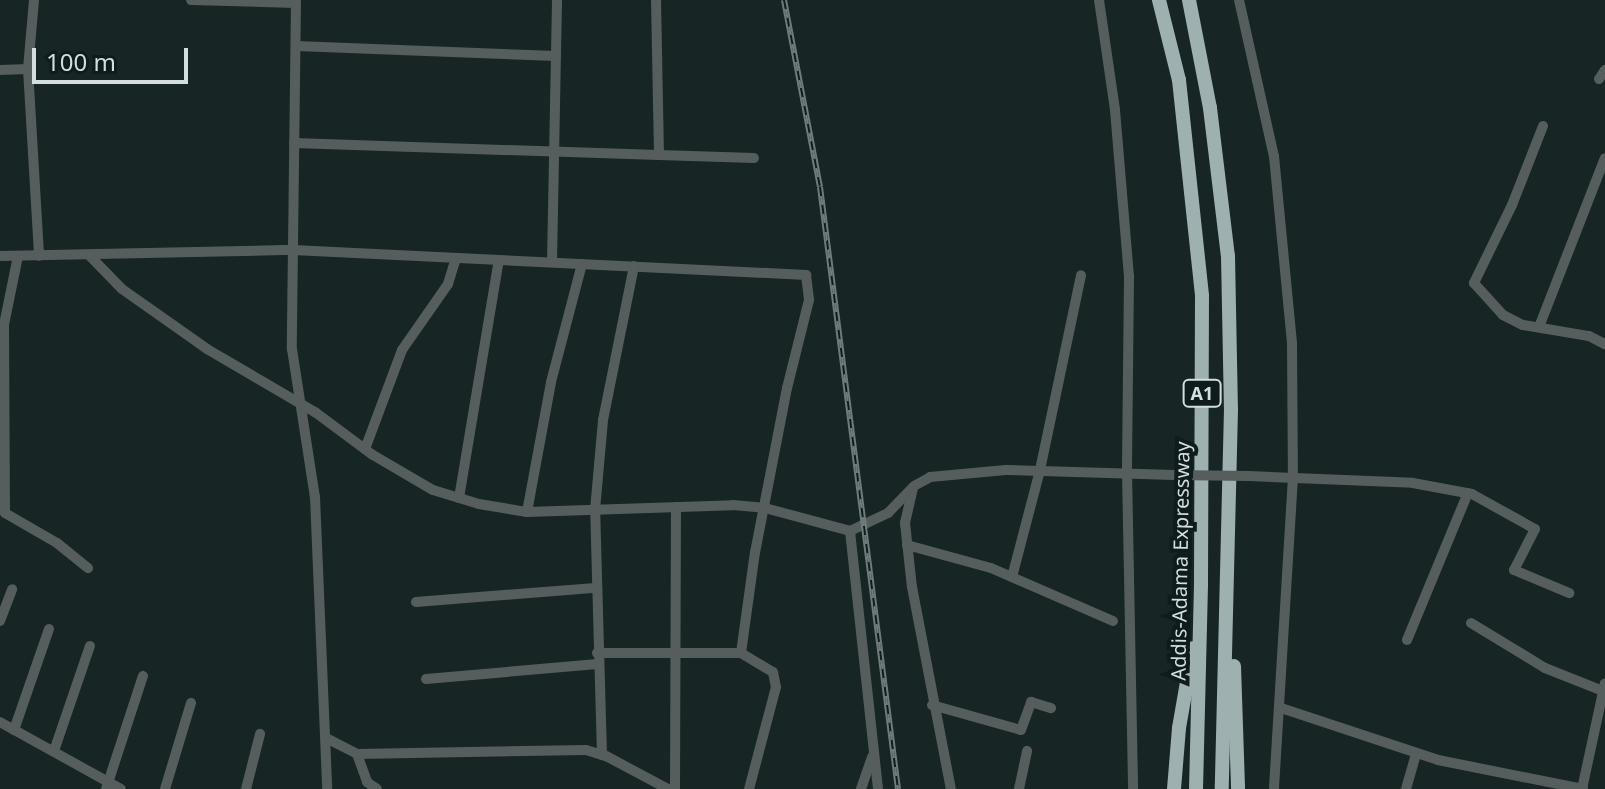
<!DOCTYPE html>
<html>
<head>
<meta charset="utf-8">
<style>
  body { margin:0 }
  #map { position:relative; width:1605px; height:789px; overflow:hidden; background:#172525; font-family:"Noto Sans",sans-serif }
  div>[style] { position:absolute }
  [style*='--x'] { left:calc(var(--x)*1px); top:calc(var(--y)*1px); width:calc(var(--w)*1px); rotate:calc(var(--a)*1deg) }
  .minor>* { height:10px; margin:-5px; padding:0 5px; transform-origin:5px; border-radius:5px; background:#565d5d }
  .highway>* { height:14px; margin:-7px; padding:0 7px; transform-origin:7px; border-radius:7px; background:#9fb0b0 }
  .rail>* { height:6px; margin-top:-3px; transform-origin:0; background:repeating-linear-gradient(90deg,#0e1c1b 0 9px,#707c7c 0 18px); box-sizing:border-box; border-block:2px solid #707c7c }
  .minor-bridge>* { height:10px; margin:-5px; padding:0 5px; transform-origin:5px; border-radius:5px; background:#565d5d }
  span { translate:-50% -50%; white-space:nowrap; text-align:center; line-height:1.15; -webkit-text-stroke:8px #0e1c1b; paint-order:stroke }
  .shield-label span { padding:2px 6px; background:#0e1c1b; border:2px solid; border-radius:6px; -webkit-text-stroke-width:0 }
  .shield-label { font-size:18px; color:#d5dede; font-weight:700 }
  .street-label { font-size:20px; color:#d5dede }
  .scale { position:absolute; left:32px; top:48px; width:156px; height:36px; box-sizing:border-box; border:4px solid #d5dede; border-top:0; padding-left:10px; font-size:24px; line-height:28px; white-space:nowrap; color:#d5dede; -webkit-text-stroke:6px #0e1c1b; paint-order:stroke }
</style>
</head>
<body>
<div id="map">
  <div class="minor">
    <i style="--x:34;--y:0;--w:69;--a:95"></i>
    <i style="--x:28;--y:69;--w:187;--a:86.6"></i>
    <i style="--x:191;--y:0;--w:105;--a:1.6"></i>
    <i style="--x:296;--y:0;--w:349;--a:90.7"></i>
    <i style="--x:292;--y:349;--w:150;--a:81.2"></i>
    <i style="--x:315;--y:497;--w:292;--a:87.6"></i>
    <i style="--x:1099;--y:0;--w:111;--a:81.7"></i>
    <i style="--x:1115;--y:110;--w:167;--a:85.2"></i>
    <i style="--x:1129;--y:276;--w:196;--a:90.6"></i>
    <i style="--x:1127;--y:472;--w:317;--a:88.9"></i>
    <i style="--x:1239;--y:0;--w:160;--a:77.4"></i>
    <i style="--x:1274;--y:156;--w:188;--a:84.5"></i>
    <i style="--x:1292;--y:343;--w:134;--a:89.6"></i>
    <i style="--x:1293;--y:477;--w:313;--a:93.5"></i>
    <i style="--x:296;--y:46;--w:260;--a:2.2"></i>
    <i style="--x:0;--y:70;--w:28;--a:-2"></i>
    <i style="--x:1599;--y:79;--w:11;--a:-56"></i>
    <i style="--x:1543;--y:126;--w:85;--a:111.4"></i>
    <i style="--x:1512;--y:205;--w:87;--a:116"></i>
    <i style="--x:1474;--y:283;--w:43;--a:47.8"></i>
    <i style="--x:1503;--y:315;--w:22;--a:27"></i>
    <i style="--x:1523;--y:325;--w:67;--a:9.5"></i>
    <i style="--x:1589;--y:336;--w:18;--a:27"></i>
    <i style="--x:294;--y:143;--w:365;--a:1.9"></i>
    <i style="--x:659;--y:155;--w:155;--a:-91.1"></i>
    <i style="--x:659;--y:155;--w:95;--a:1.8"></i>
    <i style="--x:89;--y:255;--w:47;--a:45.9"></i>
    <i style="--x:122;--y:289;--w:104;--a:35.2"></i>
    <i style="--x:207;--y:349;--w:125;--a:30.3"></i>
    <i style="--x:315;--y:412;--w:72;--a:36.6"></i>
    <i style="--x:373;--y:455;--w:69;--a:30.3"></i>
    <i style="--x:433;--y:490;--w:48;--a:16.9"></i>
    <i style="--x:479;--y:504;--w:49;--a:9.5"></i>
    <i style="--x:527;--y:512;--w:206;--a:-1.9"></i>
    <i style="--x:733;--y:505;--w:32;--a:5"></i>
    <i style="--x:765;--y:508;--w:88;--a:15.1"></i>
    <i style="--x:850;--y:531;--w:42;--a:-25.3"></i>
    <i style="--x:888;--y:513;--w:37;--a:-46"></i>
    <i style="--x:914;--y:486;--w:18;--a:-29"></i>
    <i style="--x:930;--y:477;--w:76;--a:-5.3"></i>
    <i style="--x:1006;--y:470;--w:168;--a:1.7"></i>
    <i style="--x:0;--y:256;--w:293;--a:-1.2"></i>
    <i style="--x:293;--y:250;--w:514;--a:2.79"></i>
    <i style="--x:806;--y:275;--w:25;--a:83"></i>
    <i style="--x:809;--y:300;--w:91;--a:104"></i>
    <i style="--x:787;--y:388;--w:167;--a:101"></i>
    <i style="--x:755;--y:552;--w:102;--a:97.9"></i>
    <i style="--x:18;--y:256;--w:70;--a:101.5"></i>
    <i style="--x:4;--y:325;--w:188;--a:89.7"></i>
    <i style="--x:5;--y:513;--w:60;--a:30"></i>
    <i style="--x:57;--y:543;--w:40;--a:39"></i>
    <i style="--x:552;--y:262;--w:262;--a:-88.9"></i>
    <i style="--x:1539;--y:327;--w:181;--a:-68.7"></i>
    <i style="--x:365;--y:449;--w:106;--a:-69.5"></i>
    <i style="--x:402;--y:350;--w:80;--a:-55.1"></i>
    <i style="--x:448;--y:284;--w:27;--a:-73"></i>
    <i style="--x:1249;--y:476;--w:164;--a:2.4"></i>
    <i style="--x:1413;--y:483;--w:60;--a:10.6"></i>
    <i style="--x:1472;--y:494;--w:72;--a:29.1"></i>
    <i style="--x:1535;--y:529;--w:46;--a:117.1"></i>
    <i style="--x:1514;--y:570;--w:60;--a:22.7"></i>
    <i style="--x:913;--y:488;--w:36;--a:103"></i>
    <i style="--x:905;--y:523;--w:64;--a:83.8"></i>
    <i style="--x:912;--y:587;--w:206;--a:79.1"></i>
    <i style="--x:459;--y:498;--w:241;--a:-80.5"></i>
    <i style="--x:527;--y:512;--w:132;--a:-79.5"></i>
    <i style="--x:551;--y:382;--w:122;--a:-75.3"></i>
    <i style="--x:850;--y:531;--w:260;--a:83.8"></i>
    <i style="--x:907;--y:545;--w:87;--a:15.3"></i>
    <i style="--x:991;--y:568;--w:133;--a:23.5"></i>
    <i style="--x:1012;--y:577;--w:111;--a:-75.3"></i>
    <i style="--x:1040;--y:470;--w:199;--a:-78.1"></i>
    <i style="--x:416;--y:602;--w:180;--a:-4.5"></i>
    <i style="--x:0;--y:621;--w:34;--a:-69"></i>
    <i style="--x:1471;--y:623;--w:87;--a:31.3"></i>
    <i style="--x:1545;--y:668;--w:62;--a:21.6"></i>
    <i style="--x:1407;--y:640;--w:159;--a:-67.5"></i>
    <i style="--x:597;--y:653;--w:144;--a:0"></i>
    <i style="--x:741;--y:653;--w:37;--a:31"></i>
    <i style="--x:773;--y:672;--w:15;--a:79"></i>
    <i style="--x:776;--y:687;--w:106;--a:104.8"></i>
    <i style="--x:426;--y:679;--w:172;--a:-5"></i>
    <i style="--x:932;--y:705;--w:92;--a:15.7"></i>
    <i style="--x:1021;--y:730;--w:30;--a:-70"></i>
    <i style="--x:1031;--y:702;--w:21;--a:17"></i>
    <i style="--x:1281;--y:708;--w:165;--a:18.3"></i>
    <i style="--x:1438;--y:760;--w:148;--a:11.3"></i>
    <i style="--x:0;--y:722;--w:138;--a:29"></i>
    <i style="--x:14;--y:730;--w:107;--a:-70.9"></i>
    <i style="--x:326;--y:738;--w:35;--a:27"></i>
    <i style="--x:357;--y:754;--w:229;--a:-1"></i>
    <i style="--x:586;--y:750;--w:21;--a:17"></i>
    <i style="--x:606;--y:756;--w:70;--a:28"></i>
    <i style="--x:54;--y:751;--w:111;--a:-71.1"></i>
    <i style="--x:357;--y:754;--w:30;--a:70"></i>
    <i style="--x:367;--y:782;--w:12;--a:35"></i>
    <i style="--x:602;--y:755;--w:245;--a:-91.6"></i>
    <i style="--x:595;--y:510;--w:90;--a:-84.9"></i>
    <i style="--x:603;--y:420;--w:157;--a:-78.6"></i>
    <i style="--x:106;--y:789;--w:119;--a:-71.9"></i>
    <i style="--x:165;--y:789;--w:90;--a:-73.2"></i>
    <i style="--x:246;--y:789;--w:57;--a:-75.7"></i>
    <i style="--x:675;--y:789;--w:282;--a:-89.8"></i>
    <i style="--x:861;--y:789;--w:34;--a:-71"></i>
    <i style="--x:1019;--y:789;--w:39;--a:-78"></i>
    <i style="--x:1406;--y:789;--w:36;--a:-74"></i>
    <i style="--x:1582;--y:789;--w:108;--a:-77.8"></i>
  </div>
  <div class="highway">
    <i style="--x:1159;--y:0;--w:82;--a:76"></i>
    <i style="--x:1179;--y:80;--w:217;--a:83.9"></i>
    <i style="--x:1202;--y:296;--w:289;--a:90.2"></i>
    <i style="--x:1201;--y:585;--w:204;--a:91.4"></i>
    <i style="--x:1189;--y:0;--w:110;--a:79"></i>
    <i style="--x:1210;--y:108;--w:149;--a:83.1"></i>
    <i style="--x:1228;--y:256;--w:153;--a:88.9"></i>
    <i style="--x:1231;--y:409;--w:380;--a:91.4"></i>
    <i style="--x:1234;--y:666;--w:123;--a:88.1"></i>
    <i style="--x:1174;--y:789;--w:61;--a:-85.3"></i>
    <i style="--x:1179;--y:728;--w:81;--a:-80.1"></i>
  </div>
  <div class="rail">
    <i style="--x:784;--y:0;--w:190;--a:79.1"></i>
    <i style="--x:820;--y:187;--w:607;--a:82.62"></i>
  </div>
  <div class="minor-bridge">
    <i style="--x:1174;--y:475;--w:75;--a:0.8"></i>
  </div>
  <div class="shield-label">
    <span style="left:1202px;top:393px">A1</span>
  </div>
  <div class="street-label">
    <span style="left:1180px;top:561px;rotate:-89deg">Addis-Adama Expressway</span>
  </div>
  <div class="scale">100 m</div>
</div>
</body>
</html>
